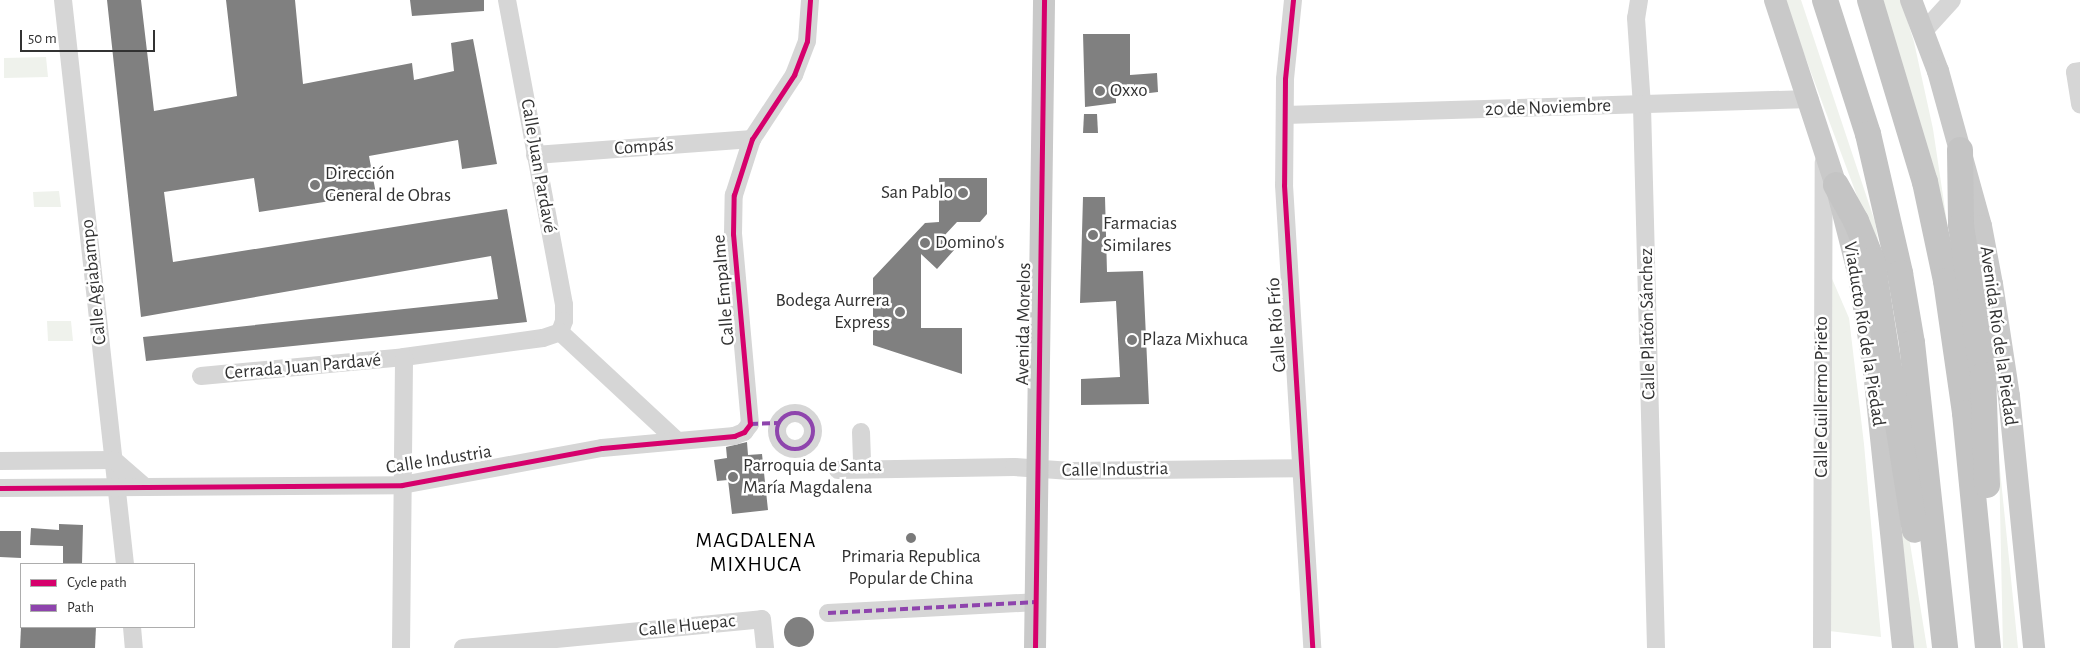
<!DOCTYPE html>
<html>
<head>
<meta charset="utf-8">
<style>
  body { margin:0 }
  #map { position:relative; width:2080px; height:648px; overflow:hidden; background:#fff; font-family:"Alegreya Sans",sans-serif }
  div>[style] { position:absolute }
  [style*='--x'] { left:calc(var(--x)*1px); top:calc(var(--y)*1px); width:calc(var(--w)*1px); rotate:calc(var(--a)*1deg) }
  .green>* { inset:0; background:#eff2ec }
  .building>* { inset:0; background:#808080 }
  .round { border-radius:50% }
  .minor>* { height:18px; margin:-9px; padding:0 9px; transform-origin:9px; border-radius:9px; background:#d6d6d6 }
  .minor>.ring { margin:-9px; padding:0; box-sizing:content-box; background:none; border:18px solid #d6d6d6; border-radius:50% }
  .major>* { height:22px; margin:-11px; padding:0 11px; transform-origin:11px; border-radius:11px; background:#c9c9c9 }
  .highway>* { height:26px; margin:-13px; padding:0 13px; transform-origin:13px; border-radius:13px; background:#c4c4c4 }
  .quiet>* { height:4px; margin-top:-2px; transform-origin:0; background:repeating-linear-gradient(90deg,#8e44ad 0 8px,transparent 0 12px) }
  .quiet>.ring { margin:-2px; padding:0; box-sizing:content-box; background:none; border:4px solid #8e44ad; border-radius:50% }
  .cycleway>* { height:5px; margin:-2.5px; padding:0 2.5px; transform-origin:2.5px; border-radius:2.5px; background:#d6006c }
  .dots>* { width:14px; height:14px; translate:-50% -50%; box-sizing:border-box; border:2px solid #fff; border-radius:50% }
  span { translate:-50% -50%; white-space:nowrap; text-align:center; line-height:1.15; -webkit-text-stroke:5px #fff; paint-order:stroke }
  .poi-label { font-size:19px; color:#323232 }
  .left { translate:0 -50%; text-align:left }
  .right { translate:-100% -50%; text-align:right }
  .street-label { font-size:19px; color:#323232 }
  .quarter-label { font-size:21px; color:#000; letter-spacing:1px }
  .legend { position:absolute; left:20px; top:563px; width:175px; height:65px; box-sizing:border-box; background:#fff; border:1px solid #adadad; margin:0; padding:6px 9px; list-style:none; font-size:15px; color:#323232 }
  .legend li { display:flex; align-items:center; gap:10px; height:25px }
  .legend b { width:25px; border:1px solid #adadad }
  .scale { position:absolute; left:20px; top:30px; width:135px; height:22px; box-sizing:border-box; border:2px solid #323232; border-top:0; padding-left:6px; font-size:15px; line-height:18px; white-space:nowrap; color:#323232; -webkit-text-stroke:4px #fff; paint-order:stroke }
</style>
</head>
<body>
<div id="map">
  <div class="green">
    <i style="clip-path:polygon(1784px 0,1801px 0,1875px 222px,1882px 263px)"></i>
    <i style="clip-path:polygon(1881px 0,1901px 0,1914px 42px,1933px 129px,1948px 229px)"></i>
    <i style="clip-path:polygon(46px 57px,48px 77px,4px 78px,4px 58px)"></i>
    <i style="clip-path:polygon(59px 191px,61px 207px,34px 207px,33px 192px)"></i>
    <i style="clip-path:polygon(1830px 274px,1849px 318px,1864px 444px,1881px 637px,1829px 631px)"></i>
    <i style="clip-path:polygon(47px 321px,71px 321px,73px 341px,48px 341px)"></i>
    <i style="clip-path:polygon(1887px 402px,1927px 648px,1914px 648px)"></i>
    <i style="clip-path:polygon(1999px 460px,2018px 648px,2003px 648px)"></i>
  </div>
  <div class="building">
    <i style="clip-path:polygon(107px 0,141px 0,154px 111px,237px 96px,226px 0,295px 0,303px 84px,412px 63px,414px 80px,454px 71px,451px 43px,473px 39px,497px 164px,462px 169px,458px 140px,369px 156px,376px 194px,259px 212px,254px 178px,164px 192px,173px 262px,507px 209px,527px 322px,146px 361px,143px 337px,498px 299px,491px 256px,141px 317px)"></i>
    <i style="clip-path:polygon(410px 0,484px 0,484px 11px,412px 16px)"></i>
    <i style="clip-path:polygon(1083px 34px,1130px 34px,1130px 75px,1157px 73px,1158px 92px,1116px 97px,1116px 103px,1085px 107px)"></i>
    <i style="clip-path:polygon(1084px 114px,1097px 114px,1098px 133px,1083px 133px)"></i>
    <i style="clip-path:polygon(939px 178px,987px 178px,987px 214px,980px 222px,957px 222px,943px 237px,955px 249px,937px 269px,921px 254px,921px 328px,962px 328px,962px 374px,873px 345px,873px 278px,925px 223px,939px 222px)"></i>
    <i style="clip-path:polygon(1083px 197px,1105px 197px,1107px 272px,1143px 271px,1149px 404px,1081px 405px,1081px 379px,1120px 377px,1116px 301px,1080px 303px)"></i>
    <i style="clip-path:polygon(747px 442px,748px 455px,762px 454px,768px 510px,732px 514px,728px 480px,717px 481px,714px 460px,727px 458px,726px 447px)"></i>
    <i style="clip-path:polygon(59px 524px,83px 525px,82px 564px,63px 564px,63px 546px,30px 545px,31px 528px,59px 530px)"></i>
    <i style="clip-path:polygon(0 531px,21px 531px,21px 558px,0 557px)"></i>
    <i class="round" style="left:784px;top:617px;width:30px;height:30px"></i>
    <i style="clip-path:polygon(21px 627px,96px 627px,95px 648px,20px 648px)"></i>
  </div>
  <div class="minor">
    <i style="--x:63;--y:0;--w:567;--a:83.73"></i>
    <i style="--x:507;--y:0;--w:310;--a:79.4"></i>
    <i style="--x:564;--y:305;--w:16;--a:90"></i>
    <i style="--x:564;--y:321;--w:12;--a:110"></i>
    <i style="--x:560;--y:332;--w:157;--a:42.9"></i>
    <i style="--x:1293;--y:0;--w:79;--a:95.8"></i>
    <i style="--x:1285;--y:79;--w:106;--a:90.5"></i>
    <i style="--x:1284;--y:185;--w:464;--a:86.5"></i>
    <i style="--x:1639;--y:0;--w:18;--a:99"></i>
    <i style="--x:1636;--y:18;--w:88;--a:86.1"></i>
    <i style="--x:1642;--y:106;--w:542;--a:88.52"></i>
    <i style="--x:1923;--y:32;--w:43;--a:-47.8"></i>
    <i style="--x:2080;--y:71;--w:5;--a:169"></i>
    <i style="--x:2075;--y:72;--w:33;--a:81"></i>
    <i style="--x:1285;--y:115;--w:525;--a:-1.75"></i>
    <i style="--x:535;--y:155;--w:218;--a:-4.2"></i>
    <i style="--x:201;--y:376;--w:204;--a:-5.3"></i>
    <i style="--x:404;--y:357;--w:140;--a:-7.8"></i>
    <i style="--x:543;--y:338;--w:18;--a:-19"></i>
    <i class="ring" style="left:777px;top:413px;width:18px;height:18px"></i>
    <i style="--x:861;--y:432;--w:37;--a:88"></i>
    <i style="--x:0;--y:461;--w:114;--a:-0.5"></i>
    <i style="--x:114;--y:460;--w:40;--a:41"></i>
    <i style="--x:838;--y:470;--w:176;--a:-1"></i>
    <i style="--x:1014;--y:467;--w:57;--a:4"></i>
    <i style="--x:1071;--y:471;--w:230;--a:-0.7"></i>
    <i style="--x:0;--y:488;--w:402;--a:-0.4"></i>
    <i style="--x:402;--y:485;--w:203;--a:-10.5"></i>
    <i style="--x:602;--y:448;--w:133;--a:-5.2"></i>
    <i style="--x:734;--y:436;--w:11;--a:-22"></i>
    <i style="--x:744;--y:432;--w:10;--a:-53"></i>
    <i style="--x:750;--y:424;--w:191;--a:-95.1"></i>
    <i style="--x:733;--y:234;--w:39;--a:-89"></i>
    <i style="--x:734;--y:195;--w:59;--a:-72.2"></i>
    <i style="--x:752;--y:139;--w:77;--a:-56.7"></i>
    <i style="--x:794;--y:75;--w:36;--a:-69"></i>
    <i style="--x:807;--y:41;--w:41;--a:-85.8"></i>
    <i style="--x:828;--y:613;--w:208;--a:-3"></i>
    <i style="--x:132;--y:627;--w:21;--a:85"></i>
    <i style="--x:401;--y:648;--w:291;--a:-89.4"></i>
    <i style="--x:463;--y:648;--w:300;--a:-5.5"></i>
    <i style="--x:762;--y:619;--w:29;--a:84"></i>
    <i style="--x:1822;--y:648;--w:486;--a:-89.8"></i>
  </div>
  <div class="major">
    <i style="--x:1775;--y:0;--w:195;--a:71.8"></i>
    <i style="--x:1836;--y:185;--w:94;--a:75.8"></i>
    <i style="--x:1859;--y:276;--w:96;--a:81"></i>
    <i style="--x:1874;--y:371;--w:279;--a:84"></i>
    <i style="--x:1911;--y:0;--w:76;--a:69.2"></i>
    <i style="--x:1938;--y:71;--w:161;--a:74.5"></i>
    <i style="--x:1981;--y:226;--w:59;--a:79.3"></i>
    <i style="--x:1992;--y:284;--w:113;--a:81.4"></i>
    <i style="--x:2009;--y:396;--w:253;--a:84.3"></i>
    <i style="--x:1035;--y:648;--w:648;--a:-89.2"></i>
  </div>
  <div class="highway">
    <i style="--x:1825;--y:0;--w:141;--a:72.2"></i>
    <i style="--x:1868;--y:134;--w:143;--a:77"></i>
    <i style="--x:1900;--y:273;--w:71;--a:80.3"></i>
    <i style="--x:1912;--y:343;--w:307;--a:83.8"></i>
    <i style="--x:1870;--y:0;--w:190;--a:73.2"></i>
    <i style="--x:1925;--y:182;--w:101;--a:78"></i>
    <i style="--x:1946;--y:281;--w:133;--a:81.8"></i>
    <i style="--x:1965;--y:413;--w:236;--a:84.4"></i>
    <i style="--x:1960;--y:150;--w:75;--a:89.2"></i>
    <i style="--x:1961;--y:225;--w:152;--a:81.7"></i>
    <i style="--x:1983;--y:375;--w:110;--a:87.9"></i>
    <i style="--x:1836;--y:185;--w:41;--a:60.9"></i>
    <i style="--x:1856;--y:221;--w:42;--a:67.7"></i>
    <i style="--x:1872;--y:260;--w:273;--a:81"></i>
  </div>
  <div class="quiet">
    <i class="ring" style="left:777px;top:413px;width:32px;height:32px"></i>
    <i style="--x:750;--y:424;--w:29;--a:-2"></i>
    <i style="--x:828;--y:613;--w:208;--a:-3"></i>
  </div>
  <div class="cycleway">
    <i style="--x:1293;--y:0;--w:79;--a:95.8"></i>
    <i style="--x:1285;--y:79;--w:106;--a:90.5"></i>
    <i style="--x:1284;--y:185;--w:464;--a:86.5"></i>
    <i style="--x:0;--y:488;--w:402;--a:-0.4"></i>
    <i style="--x:402;--y:485;--w:203;--a:-10.5"></i>
    <i style="--x:602;--y:448;--w:133;--a:-5.2"></i>
    <i style="--x:734;--y:436;--w:11;--a:-22"></i>
    <i style="--x:744;--y:432;--w:10;--a:-53"></i>
    <i style="--x:750;--y:424;--w:191;--a:-95.1"></i>
    <i style="--x:733;--y:234;--w:39;--a:-89"></i>
    <i style="--x:734;--y:195;--w:59;--a:-72.2"></i>
    <i style="--x:752;--y:139;--w:77;--a:-56.7"></i>
    <i style="--x:794;--y:75;--w:36;--a:-69"></i>
    <i style="--x:807;--y:41;--w:41;--a:-85.8"></i>
    <i style="--x:1035;--y:648;--w:648;--a:-89.2"></i>
  </div>
  <div class="dots">
    <i style="left:1100px;top:91px;background:#7a7a7a"></i>
    <i style="left:315px;top:185px;background:#7a7a7a"></i>
    <i style="left:963px;top:193px;background:#7a7a7a"></i>
    <i style="left:1093px;top:235px;background:#7a7a7a"></i>
    <i style="left:925px;top:243px;background:#7a7a7a"></i>
    <i style="left:900px;top:312px;background:#7a7a7a"></i>
    <i style="left:1132px;top:340px;background:#7a7a7a"></i>
    <i style="left:733px;top:477px;background:#7a7a7a"></i>
    <i style="left:911px;top:538px;background:#7a7a7a"></i>
  </div>
  <div class="poi-label">
    <span class="left" style="left:1110px;top:91px">Oxxo</span>
    <span class="left" style="left:325px;top:185px">Dirección<br>General de Obras</span>
    <span class="right" style="left:953px;top:193px">San Pablo</span>
    <span class="left" style="left:1103px;top:235px">Farmacias<br>Similares</span>
    <span class="left" style="left:935px;top:243px">Domino's</span>
    <span class="right" style="left:890px;top:312px">Bodega Aurrera<br>Express</span>
    <span class="left" style="left:1142px;top:340px">Plaza Mixhuca</span>
    <span class="left" style="left:743px;top:477px">Parroquia de Santa<br>María Magdalena</span>
    <span style="left:911px;top:568px">Primaria Republica<br>Popular de China</span>
  </div>
  <div class="street-label">
    <span style="left:1548px;top:108px;rotate:-2deg">20 de Noviembre</span>
    <span style="left:644px;top:147px;rotate:-4deg">Compás</span>
    <span style="left:538px;top:166px;rotate:80deg">Calle Juan Pardavé</span>
    <span style="left:94px;top:282px;rotate:-96deg">Calle Agiabampo</span>
    <span style="left:724px;top:290px;rotate:-95deg">Calle Empalme</span>
    <span style="left:1024px;top:324px;rotate:-89deg">Avenida Morelos</span>
    <span style="left:1648px;top:324px;rotate:-91deg">Calle Platón Sánchez</span>
    <span style="left:1277px;top:325px;rotate:-94deg">Calle Río Frío</span>
    <span style="left:1864px;top:334px;rotate:81deg">Viaducto Río de la Piedad</span>
    <span style="left:1998px;top:336px;rotate:82deg">Avenida Río de la Piedad</span>
    <span style="left:303px;top:367px;rotate:-5deg">Cerrada Juan Pardavé</span>
    <span style="left:1822px;top:397px;rotate:-90deg">Calle Guillermo Prieto</span>
    <span style="left:439px;top:460px;rotate:-9deg">Calle Industria</span>
    <span style="left:1115px;top:470px;rotate:-1deg">Calle Industria</span>
    <span style="left:687px;top:626px;rotate:-6deg">Calle Huepac</span>
  </div>
  <div class="quarter-label">
    <span style="left:756px;top:553px">MAGDALENA<br>MIXHUCA</span>
  </div>
  <ul class="legend">
  <li><b style="height:6px;background:#d6006c"></b>Cycle path</li>
  <li><b style="height:6px;background:#8e44ad"></b>Path</li>
  </ul>
  <div class="scale">50 m</div>
</div>
</body>
</html>
